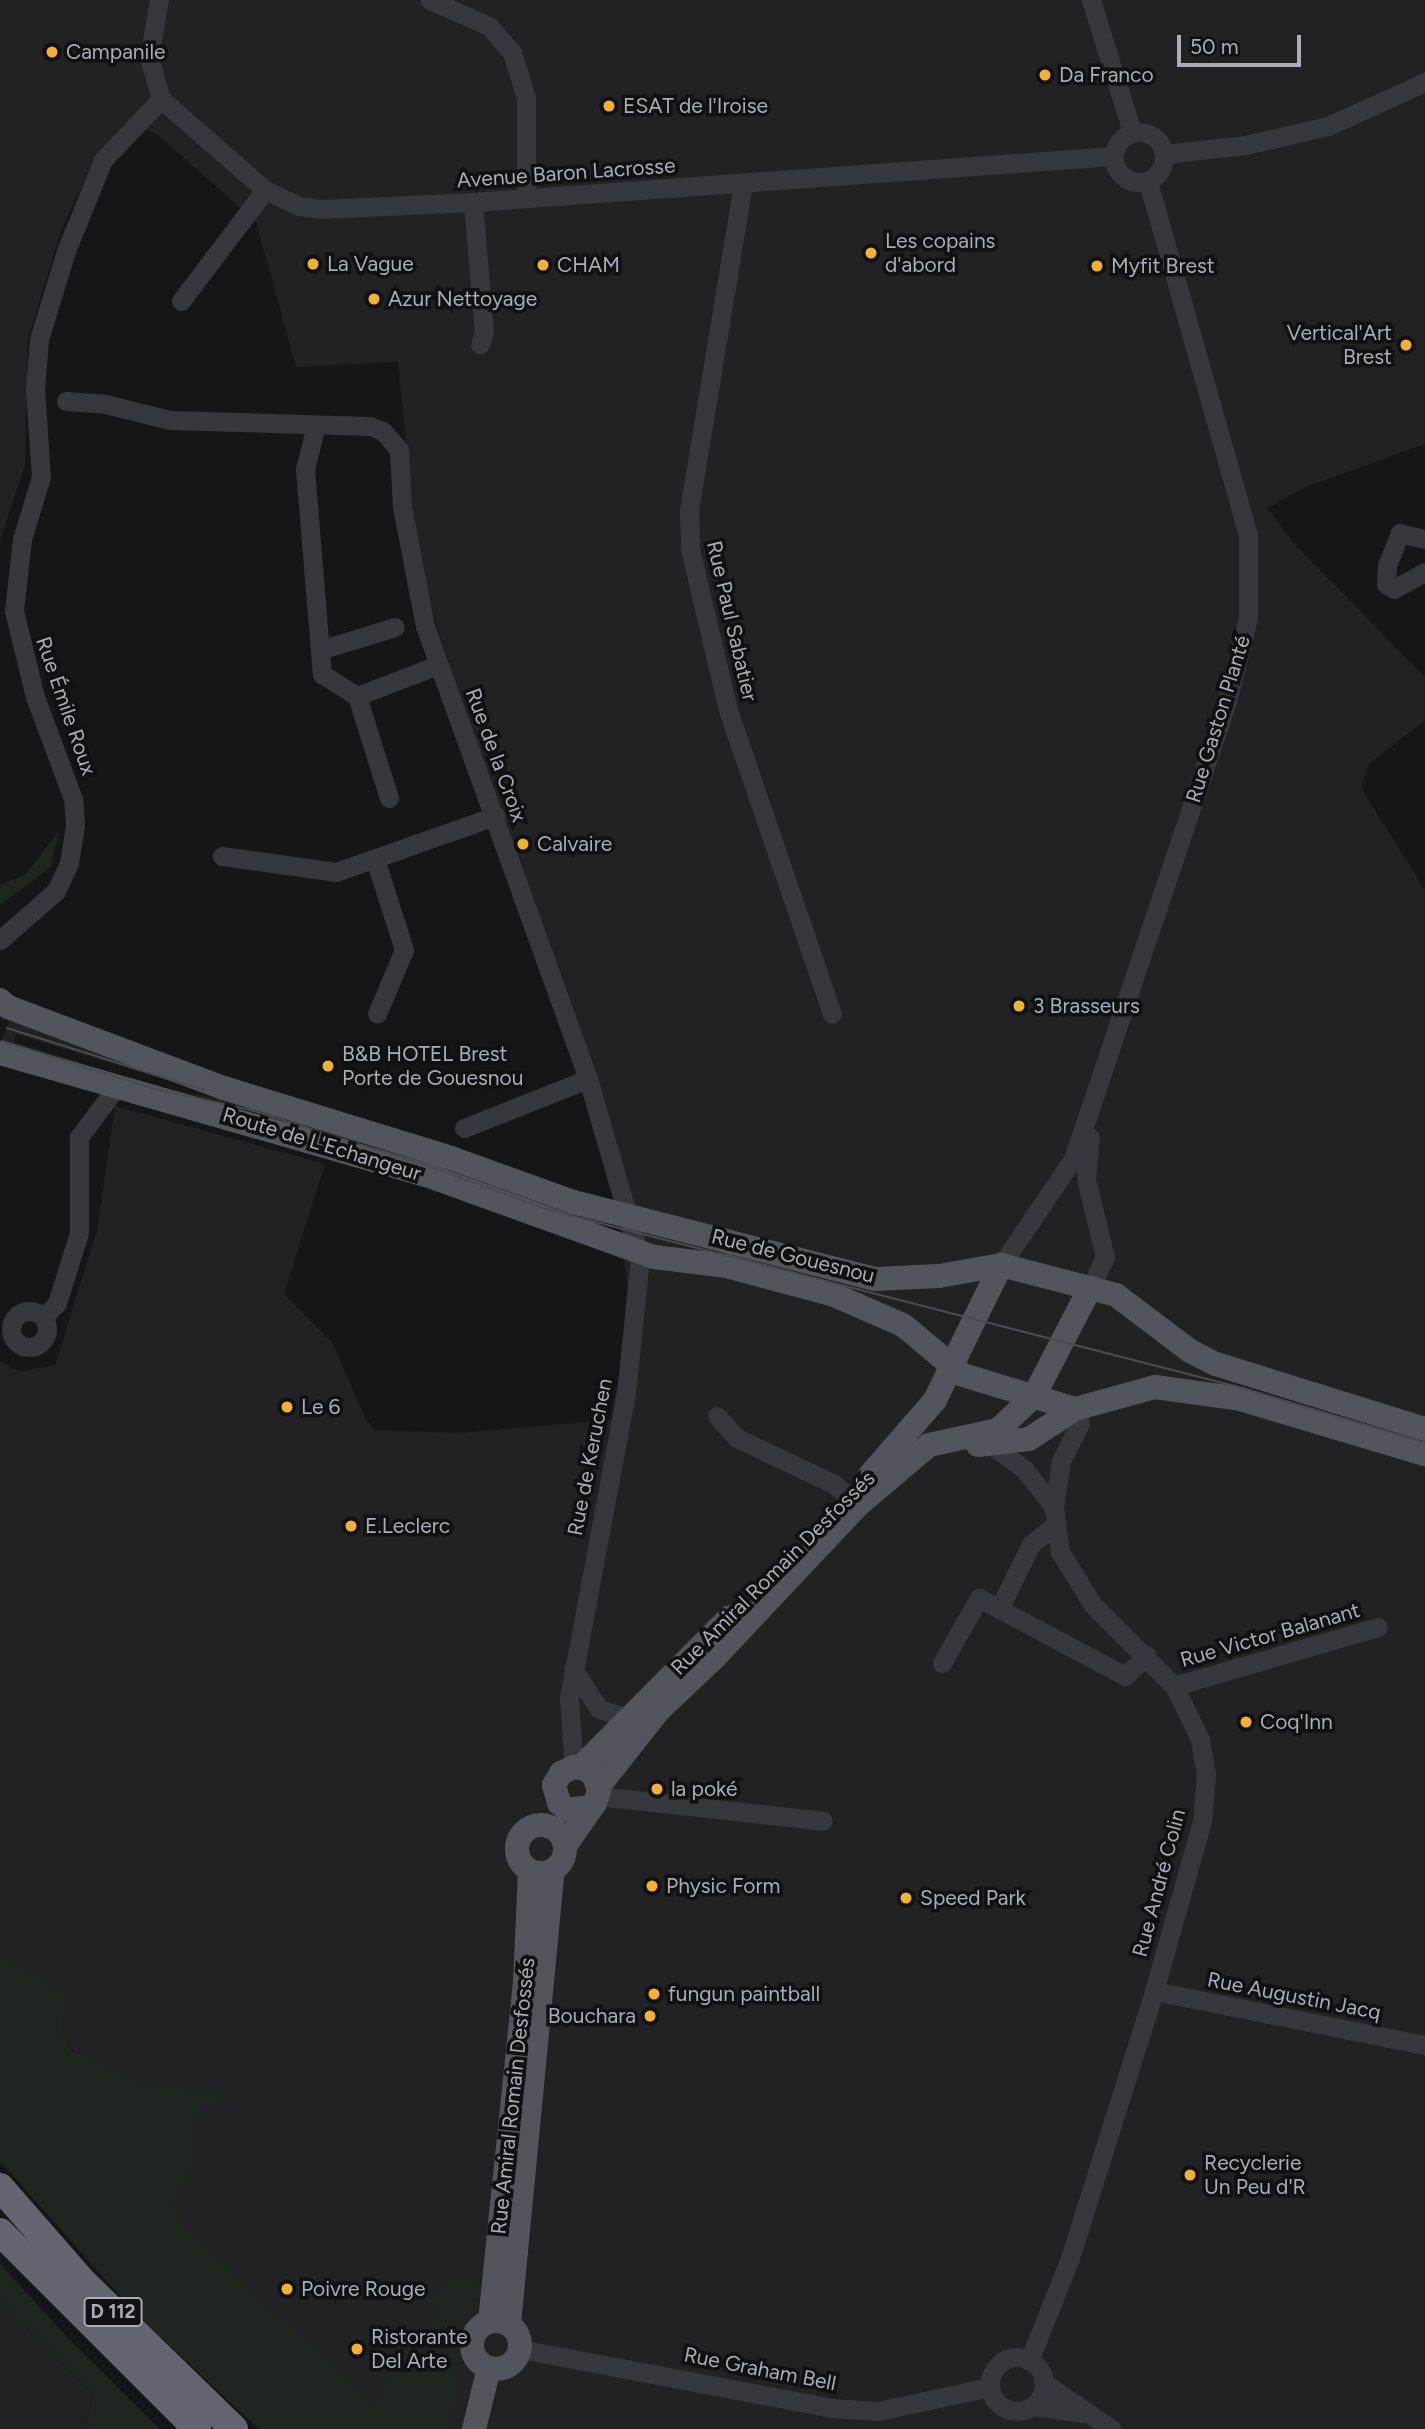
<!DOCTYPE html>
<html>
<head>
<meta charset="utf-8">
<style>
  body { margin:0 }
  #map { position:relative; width:1425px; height:2429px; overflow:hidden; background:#161618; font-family:Figtree,sans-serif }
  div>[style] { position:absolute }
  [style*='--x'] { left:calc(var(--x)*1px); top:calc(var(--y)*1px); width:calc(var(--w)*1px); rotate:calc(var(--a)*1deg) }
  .built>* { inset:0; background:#222225 }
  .green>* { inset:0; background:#1e261f }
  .minor>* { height:19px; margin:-9.5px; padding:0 9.5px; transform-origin:9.5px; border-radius:9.5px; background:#37383d }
  .minor>.ring { margin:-9.5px; padding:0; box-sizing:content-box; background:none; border:19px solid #37383d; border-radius:50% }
  .major>* { height:24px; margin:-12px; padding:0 12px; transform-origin:12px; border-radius:12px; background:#53555c }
  .major>.ring { margin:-12px; padding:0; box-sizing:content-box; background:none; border:24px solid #53555c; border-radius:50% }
  .highway>* { height:28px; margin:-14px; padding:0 14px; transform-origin:14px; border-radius:14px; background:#63666e }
  .tram>* { height:2px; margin:-1px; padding:0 1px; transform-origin:1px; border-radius:1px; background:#4a4c52 }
  .dots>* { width:19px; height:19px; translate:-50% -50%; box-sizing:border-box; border:4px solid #111113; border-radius:50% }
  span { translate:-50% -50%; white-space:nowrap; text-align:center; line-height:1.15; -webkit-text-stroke:7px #111113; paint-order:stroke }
  .shield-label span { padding:2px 5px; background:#111113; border:2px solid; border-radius:5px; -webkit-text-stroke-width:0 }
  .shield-label { font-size:19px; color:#a8adb8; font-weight:700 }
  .poi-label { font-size:21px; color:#a8adb8 }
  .left { translate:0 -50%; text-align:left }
  .right { translate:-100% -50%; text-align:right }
  .street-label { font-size:21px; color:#a8adb8 }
  .scale { position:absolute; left:1177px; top:35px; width:124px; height:32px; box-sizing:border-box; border:4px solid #a8adb8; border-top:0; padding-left:9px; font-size:21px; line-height:24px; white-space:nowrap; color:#a8adb8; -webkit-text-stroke:5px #111113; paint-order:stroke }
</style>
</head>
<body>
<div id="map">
  <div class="built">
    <i style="clip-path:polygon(0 0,1425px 0,1425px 444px,1306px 487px,1267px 508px,1297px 547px,1425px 677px,1425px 720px,1369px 764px,1361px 788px,1425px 890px,1425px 2429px,375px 2429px,163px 2221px,94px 2076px,0 1958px,0 1361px,20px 1372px,55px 1365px,97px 1231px,115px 1106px,325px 1164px,284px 1294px,333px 1344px,365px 1418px,375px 1430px,458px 1433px,610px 1420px,624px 1354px,627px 1284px,615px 1198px,499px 808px,419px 574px,398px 362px,296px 367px,256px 222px,159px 136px,131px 120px,96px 155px,61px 231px,28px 339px,25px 465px,0 541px)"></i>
    <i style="clip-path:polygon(evenodd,10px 1018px,601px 1214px,597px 1229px,0 1044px,10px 1018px,16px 1034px,182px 1085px,225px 1100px,161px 1088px,14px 1042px,16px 1034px)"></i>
    <i style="clip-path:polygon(0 2302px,93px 2394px,86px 2423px,93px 2429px,0 2429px)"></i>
  </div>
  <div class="green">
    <i style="clip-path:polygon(59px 831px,51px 867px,0 905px,0 885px,26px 874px)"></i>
    <i style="clip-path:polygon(0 1954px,67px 1994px,61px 2033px,72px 2051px,144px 2084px,264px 2100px,226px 2098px,202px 2107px,191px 2129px,200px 2153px,172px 2204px,183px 2226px,375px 2405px,405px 2349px,439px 2313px,427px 2299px,457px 2277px,475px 2278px,481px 2296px,457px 2330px,453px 2346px,461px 2382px,449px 2429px,259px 2429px,138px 2316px,0 2161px)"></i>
    <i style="clip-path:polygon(0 2264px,68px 2338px,160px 2429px,93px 2429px,86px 2423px,93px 2394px,0 2302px)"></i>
  </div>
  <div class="minor">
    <i style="--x:159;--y:0;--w:59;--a:99.8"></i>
    <i style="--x:149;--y:58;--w:43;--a:73.7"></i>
    <i style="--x:161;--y:99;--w:138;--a:41.2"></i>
    <i style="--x:265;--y:190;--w:38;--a:25"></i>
    <i style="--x:299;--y:206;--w:22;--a:8"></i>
    <i style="--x:321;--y:209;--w:152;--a:-2.6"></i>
    <i style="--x:473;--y:202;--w:642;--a:-4.11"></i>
    <i style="--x:430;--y:0;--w:64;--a:23.8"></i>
    <i style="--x:489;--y:26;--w:35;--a:49"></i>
    <i style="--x:512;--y:52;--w:48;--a:73.1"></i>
    <i style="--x:526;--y:98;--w:98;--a:90"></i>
    <i style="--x:1091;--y:0;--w:138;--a:72.7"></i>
    <i class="ring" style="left:1114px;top:132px;width:31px;height:31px"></i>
    <i style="--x:1164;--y:154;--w:81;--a:-6.3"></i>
    <i style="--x:1245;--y:145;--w:85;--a:-12.9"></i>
    <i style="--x:1328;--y:126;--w:107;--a:-24.4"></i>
    <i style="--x:743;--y:184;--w:331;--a:99.4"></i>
    <i style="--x:689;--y:511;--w:38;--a:88"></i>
    <i style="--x:690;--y:549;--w:165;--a:76.7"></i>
    <i style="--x:728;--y:710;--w:321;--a:71.1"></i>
    <i style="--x:473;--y:202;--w:130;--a:85.2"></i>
    <i style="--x:484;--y:332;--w:13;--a:108"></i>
    <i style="--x:181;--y:301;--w:139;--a:-52.9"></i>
    <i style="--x:66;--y:401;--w:39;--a:4"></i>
    <i style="--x:105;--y:404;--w:67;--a:13.8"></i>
    <i style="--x:170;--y:420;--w:200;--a:1.7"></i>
    <i style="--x:370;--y:426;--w:14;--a:21"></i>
    <i style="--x:383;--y:431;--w:25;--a:50"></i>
    <i style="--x:399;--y:450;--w:57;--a:87"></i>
    <i style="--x:402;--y:507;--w:121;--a:79.1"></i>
    <i style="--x:425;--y:626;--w:481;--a:70.2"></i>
    <i style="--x:588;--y:1079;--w:186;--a:73.8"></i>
    <i style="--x:640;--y:1258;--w:136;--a:95.9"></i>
    <i style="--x:626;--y:1393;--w:310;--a:100.6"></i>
    <i style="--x:569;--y:1698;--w:69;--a:85.9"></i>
    <i style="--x:316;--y:425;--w:45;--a:104"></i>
    <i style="--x:305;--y:469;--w:206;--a:85.3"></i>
    <i style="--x:322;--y:674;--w:41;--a:32.2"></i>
    <i style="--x:357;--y:696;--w:107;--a:72.6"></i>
    <i style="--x:1425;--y:539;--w:26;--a:-167"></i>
    <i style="--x:1400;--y:533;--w:35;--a:112"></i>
    <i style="--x:1387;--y:565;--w:19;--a:93"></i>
    <i style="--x:1386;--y:584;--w:9;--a:32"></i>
    <i style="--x:1394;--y:589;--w:35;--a:-29"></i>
    <i style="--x:320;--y:650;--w:78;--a:-17"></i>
    <i style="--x:357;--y:696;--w:87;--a:-20.9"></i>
    <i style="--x:222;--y:856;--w:115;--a:8"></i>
    <i style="--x:336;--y:872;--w:169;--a:-19.4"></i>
    <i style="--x:376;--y:862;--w:92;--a:72.3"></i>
    <i style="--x:404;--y:950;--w:69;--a:112.9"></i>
    <i style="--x:0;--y:940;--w:74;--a:-41.2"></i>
    <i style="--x:56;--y:891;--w:31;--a:-65"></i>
    <i style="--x:69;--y:863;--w:38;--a:-81"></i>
    <i style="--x:75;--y:825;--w:26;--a:-94"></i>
    <i style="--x:73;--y:799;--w:109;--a:-110.4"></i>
    <i style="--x:35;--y:697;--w:89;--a:-103.7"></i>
    <i style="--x:14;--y:611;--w:72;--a:-83.7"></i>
    <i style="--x:22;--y:539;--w:65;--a:-73"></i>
    <i style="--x:41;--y:477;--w:87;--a:-93.9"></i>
    <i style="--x:35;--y:390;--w:51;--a:-85.5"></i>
    <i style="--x:39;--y:339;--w:92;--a:-72.9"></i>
    <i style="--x:66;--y:251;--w:98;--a:-67.9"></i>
    <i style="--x:103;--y:160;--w:84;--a:-46.4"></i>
    <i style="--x:464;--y:1128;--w:133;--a:-21.6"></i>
    <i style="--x:1001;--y:1265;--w:128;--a:-55.8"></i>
    <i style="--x:1073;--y:1159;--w:483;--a:-71.4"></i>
    <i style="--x:1227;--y:701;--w:86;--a:-75.8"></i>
    <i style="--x:1248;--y:618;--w:83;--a:-90"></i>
    <i style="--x:1248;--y:535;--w:368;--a:-105.8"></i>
    <i style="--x:1090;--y:1288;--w:34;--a:-64"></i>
    <i style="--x:1105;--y:1257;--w:80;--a:-103.7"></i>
    <i style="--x:1086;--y:1179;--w:42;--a:-84.6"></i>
    <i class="ring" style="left:11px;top:1311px;width:17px;height:17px"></i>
    <i style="--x:43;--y:1318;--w:21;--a:-47"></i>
    <i style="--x:57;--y:1303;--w:73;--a:-72.6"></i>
    <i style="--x:79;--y:1233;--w:96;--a:-90"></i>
    <i style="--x:79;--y:1137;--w:60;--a:-53.1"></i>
    <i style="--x:717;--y:1416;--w:30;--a:48"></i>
    <i style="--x:737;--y:1438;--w:107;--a:25.4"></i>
    <i style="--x:834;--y:1484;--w:32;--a:41"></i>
    <i style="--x:991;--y:1445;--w:41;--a:36"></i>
    <i style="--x:1024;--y:1469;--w:48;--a:51.7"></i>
    <i style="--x:999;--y:1609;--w:72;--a:-63.8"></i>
    <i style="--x:1031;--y:1544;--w:31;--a:-38"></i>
    <i style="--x:942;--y:1663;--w:75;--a:-60.4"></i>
    <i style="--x:979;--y:1598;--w:166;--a:28.1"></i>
    <i style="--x:1125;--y:1676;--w:30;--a:-44"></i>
    <i style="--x:573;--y:1669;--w:48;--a:57"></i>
    <i style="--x:599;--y:1709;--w:31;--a:17"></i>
    <i style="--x:1174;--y:1686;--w:212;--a:-16.1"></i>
    <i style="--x:598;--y:1796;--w:226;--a:6.3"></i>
    <i style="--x:1154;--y:1991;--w:276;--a:11.3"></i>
    <i style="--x:520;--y:2349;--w:318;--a:10.7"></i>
    <i style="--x:832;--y:2408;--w:46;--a:3.7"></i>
    <i style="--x:878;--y:2411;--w:115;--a:-12.1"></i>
    <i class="ring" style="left:990px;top:2357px;width:35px;height:35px"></i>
    <i style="--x:1029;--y:2361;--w:111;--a:-68.3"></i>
    <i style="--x:1070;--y:2258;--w:280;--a:-72.5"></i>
    <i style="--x:1154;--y:1991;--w:177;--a:-74.2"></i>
    <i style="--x:1202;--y:1821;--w:47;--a:-85.1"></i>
    <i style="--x:1206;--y:1774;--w:36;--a:-100"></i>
    <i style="--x:1200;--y:1739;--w:59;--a:-116.1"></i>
    <i style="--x:1174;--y:1686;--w:115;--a:-135"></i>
    <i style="--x:1093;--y:1605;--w:62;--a:-121.9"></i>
    <i style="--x:1060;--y:1552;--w:45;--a:-97.6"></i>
    <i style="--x:1054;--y:1507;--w:47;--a:-81.3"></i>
    <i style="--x:1061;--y:1461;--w:42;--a:-63.4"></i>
    <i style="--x:1080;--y:1423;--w:15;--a:-110"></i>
    <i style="--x:1043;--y:2382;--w:83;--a:34.3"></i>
    <i style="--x:1033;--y:2406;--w:52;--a:7.7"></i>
  </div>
  <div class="major">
    <i style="--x:0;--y:1000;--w:11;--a:41"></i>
    <i style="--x:8;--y:1007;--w:231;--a:20.6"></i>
    <i style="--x:224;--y:1088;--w:238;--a:17.1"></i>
    <i style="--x:451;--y:1158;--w:130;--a:19.8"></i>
    <i style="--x:573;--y:1202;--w:312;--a:14.3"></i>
    <i style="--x:875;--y:1279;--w:64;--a:-2.7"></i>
    <i style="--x:939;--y:1276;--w:63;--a:-10.1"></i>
    <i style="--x:1001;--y:1265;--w:119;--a:14.6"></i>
    <i style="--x:1116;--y:1295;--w:93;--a:37.1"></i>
    <i style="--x:1190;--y:1351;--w:29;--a:27"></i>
    <i style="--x:1216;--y:1364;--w:219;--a:17.3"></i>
    <i style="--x:0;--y:1053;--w:446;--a:16"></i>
    <i style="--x:429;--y:1176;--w:239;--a:19.8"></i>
    <i style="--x:654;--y:1257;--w:73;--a:7.1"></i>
    <i style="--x:726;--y:1266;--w:112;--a:15"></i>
    <i style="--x:834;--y:1295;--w:75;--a:23.5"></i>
    <i style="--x:903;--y:1325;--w:78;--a:39.8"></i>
    <i style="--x:963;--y:1375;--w:117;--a:16.9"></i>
    <i style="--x:978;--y:1445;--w:51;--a:-6.7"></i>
    <i style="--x:1029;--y:1439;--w:55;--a:-33.1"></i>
    <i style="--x:1075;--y:1409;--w:83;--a:-15.4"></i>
    <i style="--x:1155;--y:1387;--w:86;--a:8"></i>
    <i style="--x:1240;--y:1399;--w:193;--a:16.6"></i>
    <i style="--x:869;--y:1476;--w:101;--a:-49"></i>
    <i style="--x:935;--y:1400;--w:150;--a:-63.9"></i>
    <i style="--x:581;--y:1767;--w:211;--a:-45.2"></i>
    <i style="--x:599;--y:1786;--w:97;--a:-51.7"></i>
    <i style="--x:659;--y:1710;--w:76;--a:-43.4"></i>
    <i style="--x:714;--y:1658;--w:210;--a:-46.7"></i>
    <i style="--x:858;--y:1505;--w:93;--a:-40.2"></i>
    <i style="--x:929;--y:1445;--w:71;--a:-12.3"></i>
    <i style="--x:998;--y:1430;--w:50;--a:-43.4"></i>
    <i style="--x:1034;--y:1396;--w:122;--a:-62.6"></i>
    <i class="ring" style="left:517px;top:1825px;width:24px;height:24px"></i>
    <i style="--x:565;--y:1846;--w:52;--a:-55.1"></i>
    <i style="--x:595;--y:1803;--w:13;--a:-72"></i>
    <i style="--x:599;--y:1791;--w:16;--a:-108"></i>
    <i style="--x:594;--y:1776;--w:11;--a:-139"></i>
    <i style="--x:586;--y:1769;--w:12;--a:-171"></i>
    <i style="--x:574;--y:1767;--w:14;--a:155"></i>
    <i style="--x:561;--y:1773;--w:14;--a:120"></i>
    <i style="--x:554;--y:1785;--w:19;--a:74"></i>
    <i style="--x:559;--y:1803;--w:11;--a:38"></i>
    <i style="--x:568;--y:1810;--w:22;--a:-8"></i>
    <i class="ring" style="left:472px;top:2321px;width:24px;height:24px"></i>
    <i style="--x:490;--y:2321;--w:341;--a:-84.1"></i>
    <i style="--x:525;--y:1982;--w:111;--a:-87.4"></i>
    <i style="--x:509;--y:2324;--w:455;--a:-84.5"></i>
    <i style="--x:474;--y:2429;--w:63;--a:-76.2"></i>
  </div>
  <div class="highway">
    <i style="--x:0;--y:2187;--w:125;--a:48.9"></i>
    <i style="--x:82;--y:2281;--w:212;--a:44.2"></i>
    <i style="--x:0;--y:2232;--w:279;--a:45"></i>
  </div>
  <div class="tram">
    <i style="--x:7;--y:1028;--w:207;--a:17.5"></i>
    <i style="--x:2;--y:1041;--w:156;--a:17.5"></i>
    <i style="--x:151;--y:1088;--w:102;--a:12.4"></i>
    <i style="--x:251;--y:1110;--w:195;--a:17.6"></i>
    <i style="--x:437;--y:1169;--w:115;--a:20.3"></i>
    <i style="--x:545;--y:1209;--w:712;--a:14.39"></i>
    <i style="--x:1235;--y:1386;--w:198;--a:16.7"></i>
  </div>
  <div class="dots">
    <i style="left:52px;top:52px;background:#f2b134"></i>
    <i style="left:1045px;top:75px;background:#f2b134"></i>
    <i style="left:609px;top:106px;background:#f2b134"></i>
    <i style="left:871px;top:253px;background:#f2b134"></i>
    <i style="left:313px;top:264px;background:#f2b134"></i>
    <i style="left:543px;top:265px;background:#f2b134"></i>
    <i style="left:1097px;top:266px;background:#f2b134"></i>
    <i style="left:374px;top:299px;background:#f2b134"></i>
    <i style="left:1406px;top:345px;background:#f2b134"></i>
    <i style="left:523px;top:844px;background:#f2b134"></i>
    <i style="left:1019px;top:1006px;background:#f2b134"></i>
    <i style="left:328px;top:1066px;background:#f2b134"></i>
    <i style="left:287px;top:1407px;background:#f2b134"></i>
    <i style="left:351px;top:1526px;background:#f2b134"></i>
    <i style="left:1246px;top:1722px;background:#f2b134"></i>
    <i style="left:657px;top:1789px;background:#f2b134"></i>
    <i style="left:652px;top:1886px;background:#f2b134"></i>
    <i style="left:906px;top:1898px;background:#f2b134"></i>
    <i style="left:654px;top:1994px;background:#f2b134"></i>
    <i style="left:650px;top:2016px;background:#f2b134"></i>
    <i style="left:1190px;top:2175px;background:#f2b134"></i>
    <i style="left:287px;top:2289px;background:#f2b134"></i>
    <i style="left:357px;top:2349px;background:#f2b134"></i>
  </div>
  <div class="shield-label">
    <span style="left:113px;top:2312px">D 112</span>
  </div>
  <div class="poi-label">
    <span class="left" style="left:66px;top:52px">Campanile</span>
    <span class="left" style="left:1059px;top:75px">Da Franco</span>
    <span class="left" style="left:623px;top:106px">ESAT de l'Iroise</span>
    <span class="left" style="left:885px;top:253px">Les copains<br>d'abord</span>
    <span class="left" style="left:327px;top:264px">La Vague</span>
    <span class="left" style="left:557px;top:265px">CHAM</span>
    <span class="left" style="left:1111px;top:266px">Myfit Brest</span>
    <span class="left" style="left:388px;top:299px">Azur Nettoyage</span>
    <span class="right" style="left:1392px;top:345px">Vertical'Art<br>Brest</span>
    <span class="left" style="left:537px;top:844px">Calvaire</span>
    <span class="left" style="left:1033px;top:1006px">3 Brasseurs</span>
    <span class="left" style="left:342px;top:1066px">B&amp;B HOTEL Brest<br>Porte de Gouesnou</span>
    <span class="left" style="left:301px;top:1407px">Le 6</span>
    <span class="left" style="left:365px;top:1526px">E.Leclerc</span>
    <span class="left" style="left:1260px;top:1722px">Coq'Inn</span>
    <span class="left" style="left:671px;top:1789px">la poké</span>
    <span class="left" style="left:666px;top:1886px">Physic Form</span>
    <span class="left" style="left:920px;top:1898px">Speed Park</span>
    <span class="left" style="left:668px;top:1994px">fungun paintball</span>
    <span class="right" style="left:636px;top:2016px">Bouchara</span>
    <span class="left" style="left:1204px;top:2175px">Recyclerie<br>Un Peu d'R</span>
    <span class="left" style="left:301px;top:2289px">Poivre Rouge</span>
    <span class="left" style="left:371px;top:2349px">Ristorante<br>Del Arte</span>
  </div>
  <div class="street-label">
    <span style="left:566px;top:173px;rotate:-4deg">Avenue Baron Lacrosse</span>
    <span style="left:732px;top:621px;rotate:77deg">Rue Paul Sabatier</span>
    <span style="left:66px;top:706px;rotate:71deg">Rue Émile Roux</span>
    <span style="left:1218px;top:719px;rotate:-73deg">Rue Gaston Planté</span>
    <span style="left:496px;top:755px;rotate:70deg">Rue de la Croix</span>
    <span style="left:322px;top:1144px;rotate:17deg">Route de L'Echangeur</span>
    <span style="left:793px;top:1256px;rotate:14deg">Rue de Gouesnou</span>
    <span style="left:590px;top:1457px;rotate:-79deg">Rue de Keruchen</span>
    <span style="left:773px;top:1573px;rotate:-45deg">Rue Amiral Romain Desfossés</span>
    <span style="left:1270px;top:1635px;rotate:-16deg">Rue Victor Balanant</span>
    <span style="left:1159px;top:1883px;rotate:-75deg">Rue André Colin</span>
    <span style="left:1294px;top:1996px;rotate:11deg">Rue Augustin Jacq</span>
    <span style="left:513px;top:2096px;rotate:-84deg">Rue Amiral Romain Desfossés</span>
    <span style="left:760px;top:2369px;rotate:11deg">Rue Graham Bell</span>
  </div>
  <div class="scale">50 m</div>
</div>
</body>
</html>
